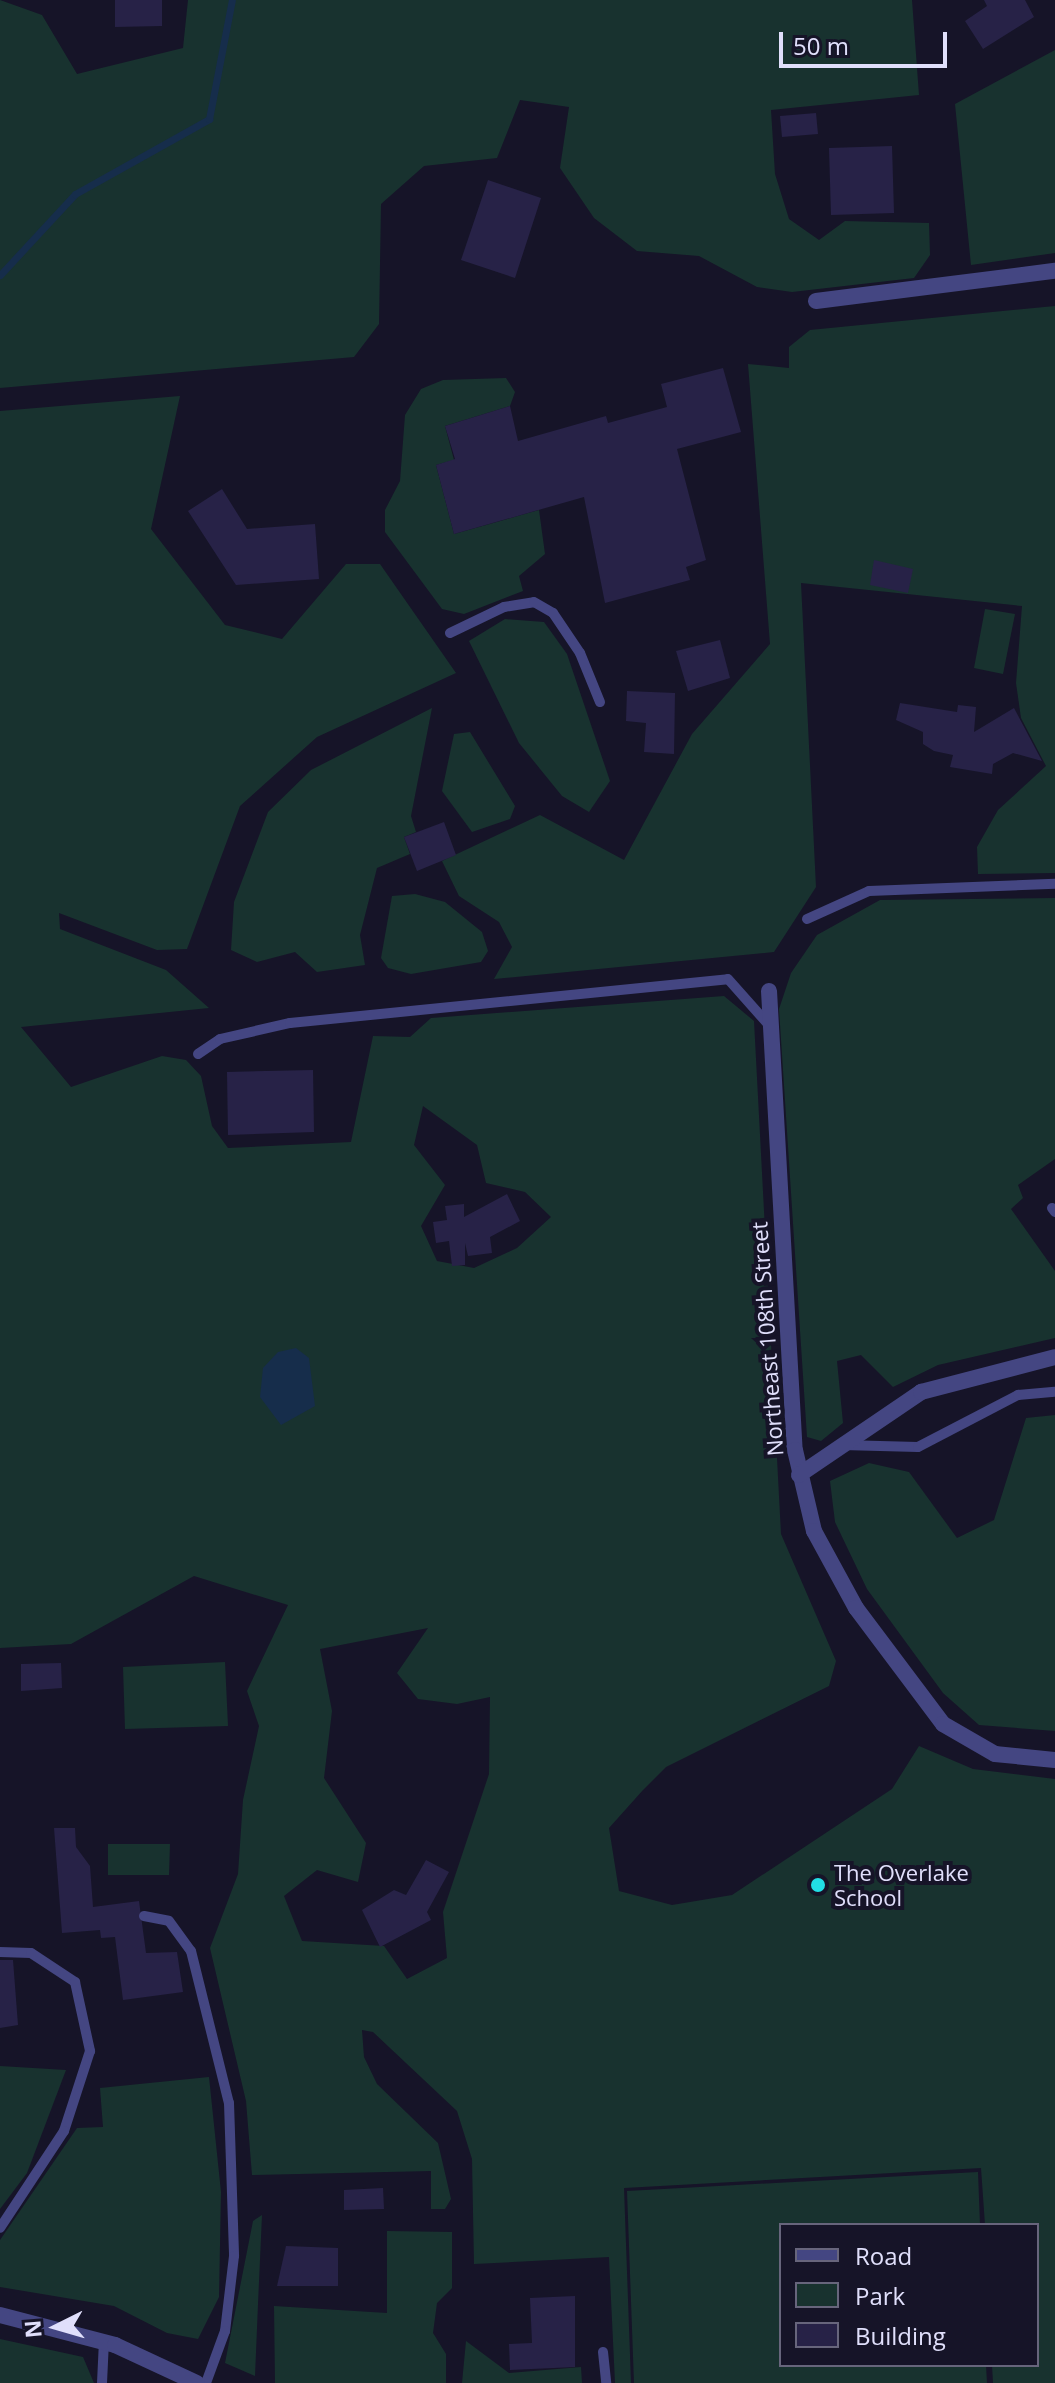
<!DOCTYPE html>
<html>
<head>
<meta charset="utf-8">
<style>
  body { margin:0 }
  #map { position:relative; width:1055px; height:2383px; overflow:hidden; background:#161428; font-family:"Open Sans",sans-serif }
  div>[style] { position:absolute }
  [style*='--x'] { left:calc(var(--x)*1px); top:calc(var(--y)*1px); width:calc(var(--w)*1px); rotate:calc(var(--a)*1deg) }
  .green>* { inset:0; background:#18322f }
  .water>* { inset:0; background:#162d4b }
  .stream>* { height:7px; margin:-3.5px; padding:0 3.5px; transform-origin:3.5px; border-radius:3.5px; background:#162d4b }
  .building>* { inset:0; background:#272247 }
  .service>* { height:10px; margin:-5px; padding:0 5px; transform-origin:5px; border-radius:5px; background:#444682 }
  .minor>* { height:16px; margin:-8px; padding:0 8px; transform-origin:8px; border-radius:8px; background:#444682 }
  .tertiary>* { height:16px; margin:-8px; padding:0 8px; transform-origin:8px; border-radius:8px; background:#444682 }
  .dots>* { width:22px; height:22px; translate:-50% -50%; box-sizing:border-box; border:4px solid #161428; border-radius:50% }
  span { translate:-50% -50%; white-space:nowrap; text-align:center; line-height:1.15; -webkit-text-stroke:8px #161428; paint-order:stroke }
  .street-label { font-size:22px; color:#e0dffb }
  .poi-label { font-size:22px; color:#e0dffb }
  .left { translate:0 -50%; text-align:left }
  .legend { position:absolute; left:779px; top:2223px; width:260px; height:144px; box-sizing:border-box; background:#161428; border:2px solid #67657c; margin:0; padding:10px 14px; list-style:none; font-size:24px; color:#e0dffb }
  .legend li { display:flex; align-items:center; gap:16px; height:40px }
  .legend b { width:40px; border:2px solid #67657c }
  .north { position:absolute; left:16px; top:2287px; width:80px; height:80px; -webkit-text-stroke:6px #161428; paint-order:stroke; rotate:265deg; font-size:22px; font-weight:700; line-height:32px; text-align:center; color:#e0dffb }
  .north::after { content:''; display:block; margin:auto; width:28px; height:36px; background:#e0dffb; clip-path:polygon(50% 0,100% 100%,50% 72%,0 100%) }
  .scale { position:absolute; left:779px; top:32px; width:168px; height:36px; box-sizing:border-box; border:4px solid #e0dffb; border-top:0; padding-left:10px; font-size:24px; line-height:28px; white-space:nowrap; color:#e0dffb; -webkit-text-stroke:6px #161428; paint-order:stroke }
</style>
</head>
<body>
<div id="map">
  <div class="green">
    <i style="clip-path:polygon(0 0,42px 15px,77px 74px,183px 48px,188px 0,912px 0,919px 95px,771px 110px,775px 174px,789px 219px,819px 240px,845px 221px,929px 223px,930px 255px,914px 278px,792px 292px,757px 287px,699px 256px,637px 251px,594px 218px,560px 168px,569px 107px,520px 100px,497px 158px,424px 166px,381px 204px,379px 324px,354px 357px,0 388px)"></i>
    <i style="clip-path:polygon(1055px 50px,1055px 253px,971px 265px,955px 104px)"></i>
    <i style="clip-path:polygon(1055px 306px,1055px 873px,978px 874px,977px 847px,998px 810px,1046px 766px,1021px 718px,1016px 683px,1022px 606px,801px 583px,816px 887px,774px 952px,494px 979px,512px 947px,499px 922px,459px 896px,442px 861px,540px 815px,624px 860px,692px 734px,770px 644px,748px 364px,789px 368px,789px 347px,810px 330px)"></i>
    <i style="clip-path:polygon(506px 378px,515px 392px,510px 406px,445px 426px,454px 460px,436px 465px,454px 534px,539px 510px,545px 554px,519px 576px,523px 591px,464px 614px,442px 609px,385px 532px,385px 510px,400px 481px,405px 415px,421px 389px,443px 380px)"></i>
    <i style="clip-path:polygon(evenodd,180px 396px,151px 529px,225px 625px,282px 639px,346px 564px,380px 564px,456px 673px,317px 737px,240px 806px,187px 949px,157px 950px,59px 913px,60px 929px,166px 970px,209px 1008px,21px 1027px,71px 1087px,162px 1056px,186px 1060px,201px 1076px,212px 1126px,228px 1148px,351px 1142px,373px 1036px,410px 1037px,431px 1018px,724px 996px,754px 1021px,781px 1534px,836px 1661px,829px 1686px,666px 1767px,643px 1790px,609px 1828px,619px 1891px,672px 1905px,732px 1895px,892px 1789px,919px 1746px,973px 1769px,1055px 1779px,1055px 2383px,993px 2383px,992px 2365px,1037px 2365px,1037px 2225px,985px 2225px,981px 2168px,624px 2188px,631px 2383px,615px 2383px,609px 2257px,474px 2264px,472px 2159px,457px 2111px,373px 2032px,362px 2030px,364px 2057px,377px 2084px,438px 2143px,451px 2199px,445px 2209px,431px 2209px,431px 2171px,252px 2175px,246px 2101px,210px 1948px,238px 1874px,243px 1800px,259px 1726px,247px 1691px,288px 1605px,194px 1576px,71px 1644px,0 1648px,0 411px,180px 396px,423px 1106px,477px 1145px,486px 1183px,525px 1192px,551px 1217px,517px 1248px,474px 1268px,437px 1261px,421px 1226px,445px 1185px,414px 1145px,423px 1106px,180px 396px,428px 1628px,397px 1673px,418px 1699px,457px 1704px,490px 1697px,489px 1774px,443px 1912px,447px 1958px,407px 1979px,384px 1946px,302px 1941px,284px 1896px,317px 1870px,358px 1882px,366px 1843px,324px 1778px,332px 1711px,320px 1649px,428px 1628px)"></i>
    <i style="clip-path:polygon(985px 609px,1015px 614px,1003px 674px,974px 668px)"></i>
    <i style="clip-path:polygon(505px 619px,544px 622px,567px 654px,610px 781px,589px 812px,562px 796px,519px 743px,469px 641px)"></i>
    <i style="clip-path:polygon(432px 708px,411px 816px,416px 832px,404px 837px,410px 854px,377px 868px,360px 935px,365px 965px,317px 972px,295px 952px,257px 962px,231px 950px,234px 902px,268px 812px,311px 770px)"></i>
    <i style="clip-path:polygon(470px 732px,515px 806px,510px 819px,472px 832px,442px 791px,454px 734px)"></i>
    <i style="clip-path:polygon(415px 894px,445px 902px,482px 932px,488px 951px,481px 962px,411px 974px,388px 968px,381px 958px,392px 896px)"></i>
    <i style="clip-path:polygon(1055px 898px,1055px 1159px,1018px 1185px,1023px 1198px,1011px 1209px,1055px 1271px,1055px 1338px,938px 1365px,893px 1387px,861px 1355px,837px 1361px,843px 1423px,821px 1441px,807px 1437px,779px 1009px,791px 973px,817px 935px,880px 900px)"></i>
    <i style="clip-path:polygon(1055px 1415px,1055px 1731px,979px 1725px,943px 1693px,867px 1589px,835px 1522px,830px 1481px,869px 1463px,909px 1472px,957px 1538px,994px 1520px,1026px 1418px)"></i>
    <i style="clip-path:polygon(225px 1662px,228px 1726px,125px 1729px,123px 1667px)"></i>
    <i style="clip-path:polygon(108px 1844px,170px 1844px,169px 1875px,108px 1875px)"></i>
    <i style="clip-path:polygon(0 2066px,66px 2070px,27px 2173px,0 2209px)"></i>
    <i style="clip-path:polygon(209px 2077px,221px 2192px,219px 2297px,198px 2339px,167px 2333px,114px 2306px,0 2287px,0 2240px,77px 2128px,103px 2127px,100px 2088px)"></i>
    <i style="clip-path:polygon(978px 2172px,980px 2225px,781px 2225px,781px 2365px,986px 2365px,987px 2383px,634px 2383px,627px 2191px)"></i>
    <i style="clip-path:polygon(262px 2215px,258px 2304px,255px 2376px,225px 2363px,253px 2221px)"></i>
    <i style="clip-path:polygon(387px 2231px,452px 2232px,452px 2288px,437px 2303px,433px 2333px,446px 2354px,446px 2383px,275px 2383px,274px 2306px,387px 2313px)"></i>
    <i style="clip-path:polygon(0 2339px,83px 2357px,94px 2383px,0 2383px)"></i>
    <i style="clip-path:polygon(466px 2341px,509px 2373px,581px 2367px,582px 2383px,462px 2383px)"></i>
  </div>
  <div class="water">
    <i style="clip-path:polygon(296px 1348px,309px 1358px,315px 1406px,281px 1425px,260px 1397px,263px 1368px,278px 1352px)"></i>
  </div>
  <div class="stream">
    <i style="--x:0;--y:275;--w:110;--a:-47.2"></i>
    <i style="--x:75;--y:194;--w:154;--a:-29.2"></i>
    <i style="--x:209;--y:119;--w:121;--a:-79.1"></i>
  </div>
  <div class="building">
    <i style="clip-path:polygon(115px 0,162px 0,162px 26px,115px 27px)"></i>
    <i style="clip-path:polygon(984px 0,1025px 0,1034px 17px,983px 49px,965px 21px,987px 6px)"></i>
    <i style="clip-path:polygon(816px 113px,818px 134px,782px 137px,780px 116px)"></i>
    <i style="clip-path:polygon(892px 146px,894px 213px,831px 215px,829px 148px)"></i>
    <i style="clip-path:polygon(488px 180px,541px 198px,515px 278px,461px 260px)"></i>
    <i style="clip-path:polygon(723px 368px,741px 432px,677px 449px,706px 560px,686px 567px,690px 580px,605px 603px,584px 497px,454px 534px,436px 465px,455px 459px,445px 426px,510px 406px,518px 441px,606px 416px,608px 423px,667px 407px,661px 384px)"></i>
    <i style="clip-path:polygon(222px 489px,247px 529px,315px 524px,319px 579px,236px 585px,188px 511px)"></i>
    <i style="clip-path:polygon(874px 560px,913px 569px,908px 593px,870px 585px)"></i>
    <i style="clip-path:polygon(720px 640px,730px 678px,688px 691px,676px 651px)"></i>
    <i style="clip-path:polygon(627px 691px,675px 693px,674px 754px,644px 752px,646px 723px,626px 721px)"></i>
    <i style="clip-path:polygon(900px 703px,957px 712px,958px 705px,976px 707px,974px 732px,1014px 708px,1042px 761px,1013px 753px,993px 764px,992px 774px,950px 767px,953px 755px,934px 751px,923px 744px,923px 732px,896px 720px)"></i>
    <i style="clip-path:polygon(444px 822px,456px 855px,417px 871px,404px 837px)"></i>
    <i style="clip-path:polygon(313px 1070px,314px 1132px,228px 1135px,227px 1072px)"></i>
    <i style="clip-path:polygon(507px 1194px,520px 1221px,490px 1237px,492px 1253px,468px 1256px,465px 1243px,465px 1265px,452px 1266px,449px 1241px,436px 1243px,433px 1222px,447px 1220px,445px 1206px,464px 1204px,464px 1217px)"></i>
    <i style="clip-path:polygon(61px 1663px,62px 1688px,21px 1691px,21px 1664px)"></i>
    <i style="clip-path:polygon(54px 1828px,75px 1828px,76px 1847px,90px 1866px,93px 1907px,139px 1901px,146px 1953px,177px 1952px,183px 1992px,123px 2000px,115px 1937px,101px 1938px,100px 1930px,62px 1933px)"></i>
    <i style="clip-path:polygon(426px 1860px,449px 1872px,427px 1912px,431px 1920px,380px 1947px,362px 1910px,394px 1890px,406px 1895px)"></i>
    <i style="clip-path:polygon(0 1960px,13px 1960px,18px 2025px,0 2028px)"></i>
    <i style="clip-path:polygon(383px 2188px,384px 2209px,344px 2210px,344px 2190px)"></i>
    <i style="clip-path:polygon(286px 2246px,338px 2248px,338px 2286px,277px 2286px)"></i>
    <i style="clip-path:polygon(575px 2296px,575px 2367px,510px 2370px,509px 2344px,532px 2343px,530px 2298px)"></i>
  </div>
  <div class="service">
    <i style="--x:450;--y:633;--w:60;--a:-25.7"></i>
    <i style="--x:504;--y:607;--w:30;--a:-9"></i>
    <i style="--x:534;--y:602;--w:22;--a:30"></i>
    <i style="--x:553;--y:613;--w:48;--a:56"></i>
    <i style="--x:580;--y:653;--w:53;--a:67.8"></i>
    <i style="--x:807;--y:919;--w:68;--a:-24.3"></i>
    <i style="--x:869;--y:891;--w:186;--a:-2.2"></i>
    <i style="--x:198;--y:1054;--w:27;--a:-34"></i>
    <i style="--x:220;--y:1039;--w:72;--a:-12.9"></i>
    <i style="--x:290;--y:1023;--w:440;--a:-5.7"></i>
    <i style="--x:728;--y:979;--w:60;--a:48.4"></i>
    <i style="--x:1052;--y:1208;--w:5;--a:53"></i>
    <i style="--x:842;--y:1445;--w:76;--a:1.5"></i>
    <i style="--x:918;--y:1447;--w:113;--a:-27.5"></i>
    <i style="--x:1018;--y:1395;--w:37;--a:-5"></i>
    <i style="--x:144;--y:1916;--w:25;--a:11"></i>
    <i style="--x:169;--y:1921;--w:37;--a:54"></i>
    <i style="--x:191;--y:1951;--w:157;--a:76"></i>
    <i style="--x:229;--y:2103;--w:153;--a:88.1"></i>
    <i style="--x:234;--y:2256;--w:76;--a:96.8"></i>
    <i style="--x:225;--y:2331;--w:55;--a:110.1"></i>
    <i style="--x:0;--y:1952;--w:31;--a:2"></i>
    <i style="--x:31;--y:1953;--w:53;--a:33.4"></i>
    <i style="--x:75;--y:1982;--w:71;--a:77.7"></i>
    <i style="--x:90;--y:2051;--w:84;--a:108"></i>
    <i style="--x:64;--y:2131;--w:116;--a:123.4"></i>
    <i style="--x:603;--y:2352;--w:31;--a:84"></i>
    <i style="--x:102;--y:2383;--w:42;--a:-87.3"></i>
  </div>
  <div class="minor">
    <i style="--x:816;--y:301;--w:241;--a:-7.2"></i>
    <i style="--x:769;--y:991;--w:460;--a:86.8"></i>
    <i style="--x:795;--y:1450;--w:83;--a:76.8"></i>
    <i style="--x:814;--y:1531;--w:88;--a:61.4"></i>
    <i style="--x:856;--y:1608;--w:145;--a:53.1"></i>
    <i style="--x:943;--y:1724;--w:60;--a:30"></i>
    <i style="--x:995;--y:1754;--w:60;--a:5.7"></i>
    <i style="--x:799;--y:1475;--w:148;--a:-34.2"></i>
    <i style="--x:921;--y:1392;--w:138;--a:-14.6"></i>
  </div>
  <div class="tertiary">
    <i style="--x:0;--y:2315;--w:119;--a:14.6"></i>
    <i style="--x:115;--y:2345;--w:90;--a:24.9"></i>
  </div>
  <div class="dots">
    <i style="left:818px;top:1885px;background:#22dee5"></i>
  </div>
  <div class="street-label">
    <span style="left:767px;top:1339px;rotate:-94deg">Northeast 108th Street</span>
  </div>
  <div class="poi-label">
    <span class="left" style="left:834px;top:1885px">The Overlake<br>School</span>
  </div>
  <ul class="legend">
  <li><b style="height:10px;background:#444682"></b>Road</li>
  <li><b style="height:22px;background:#18322f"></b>Park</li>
  <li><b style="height:22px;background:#272247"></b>Building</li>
  </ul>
  <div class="north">N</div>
  <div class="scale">50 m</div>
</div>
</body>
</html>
